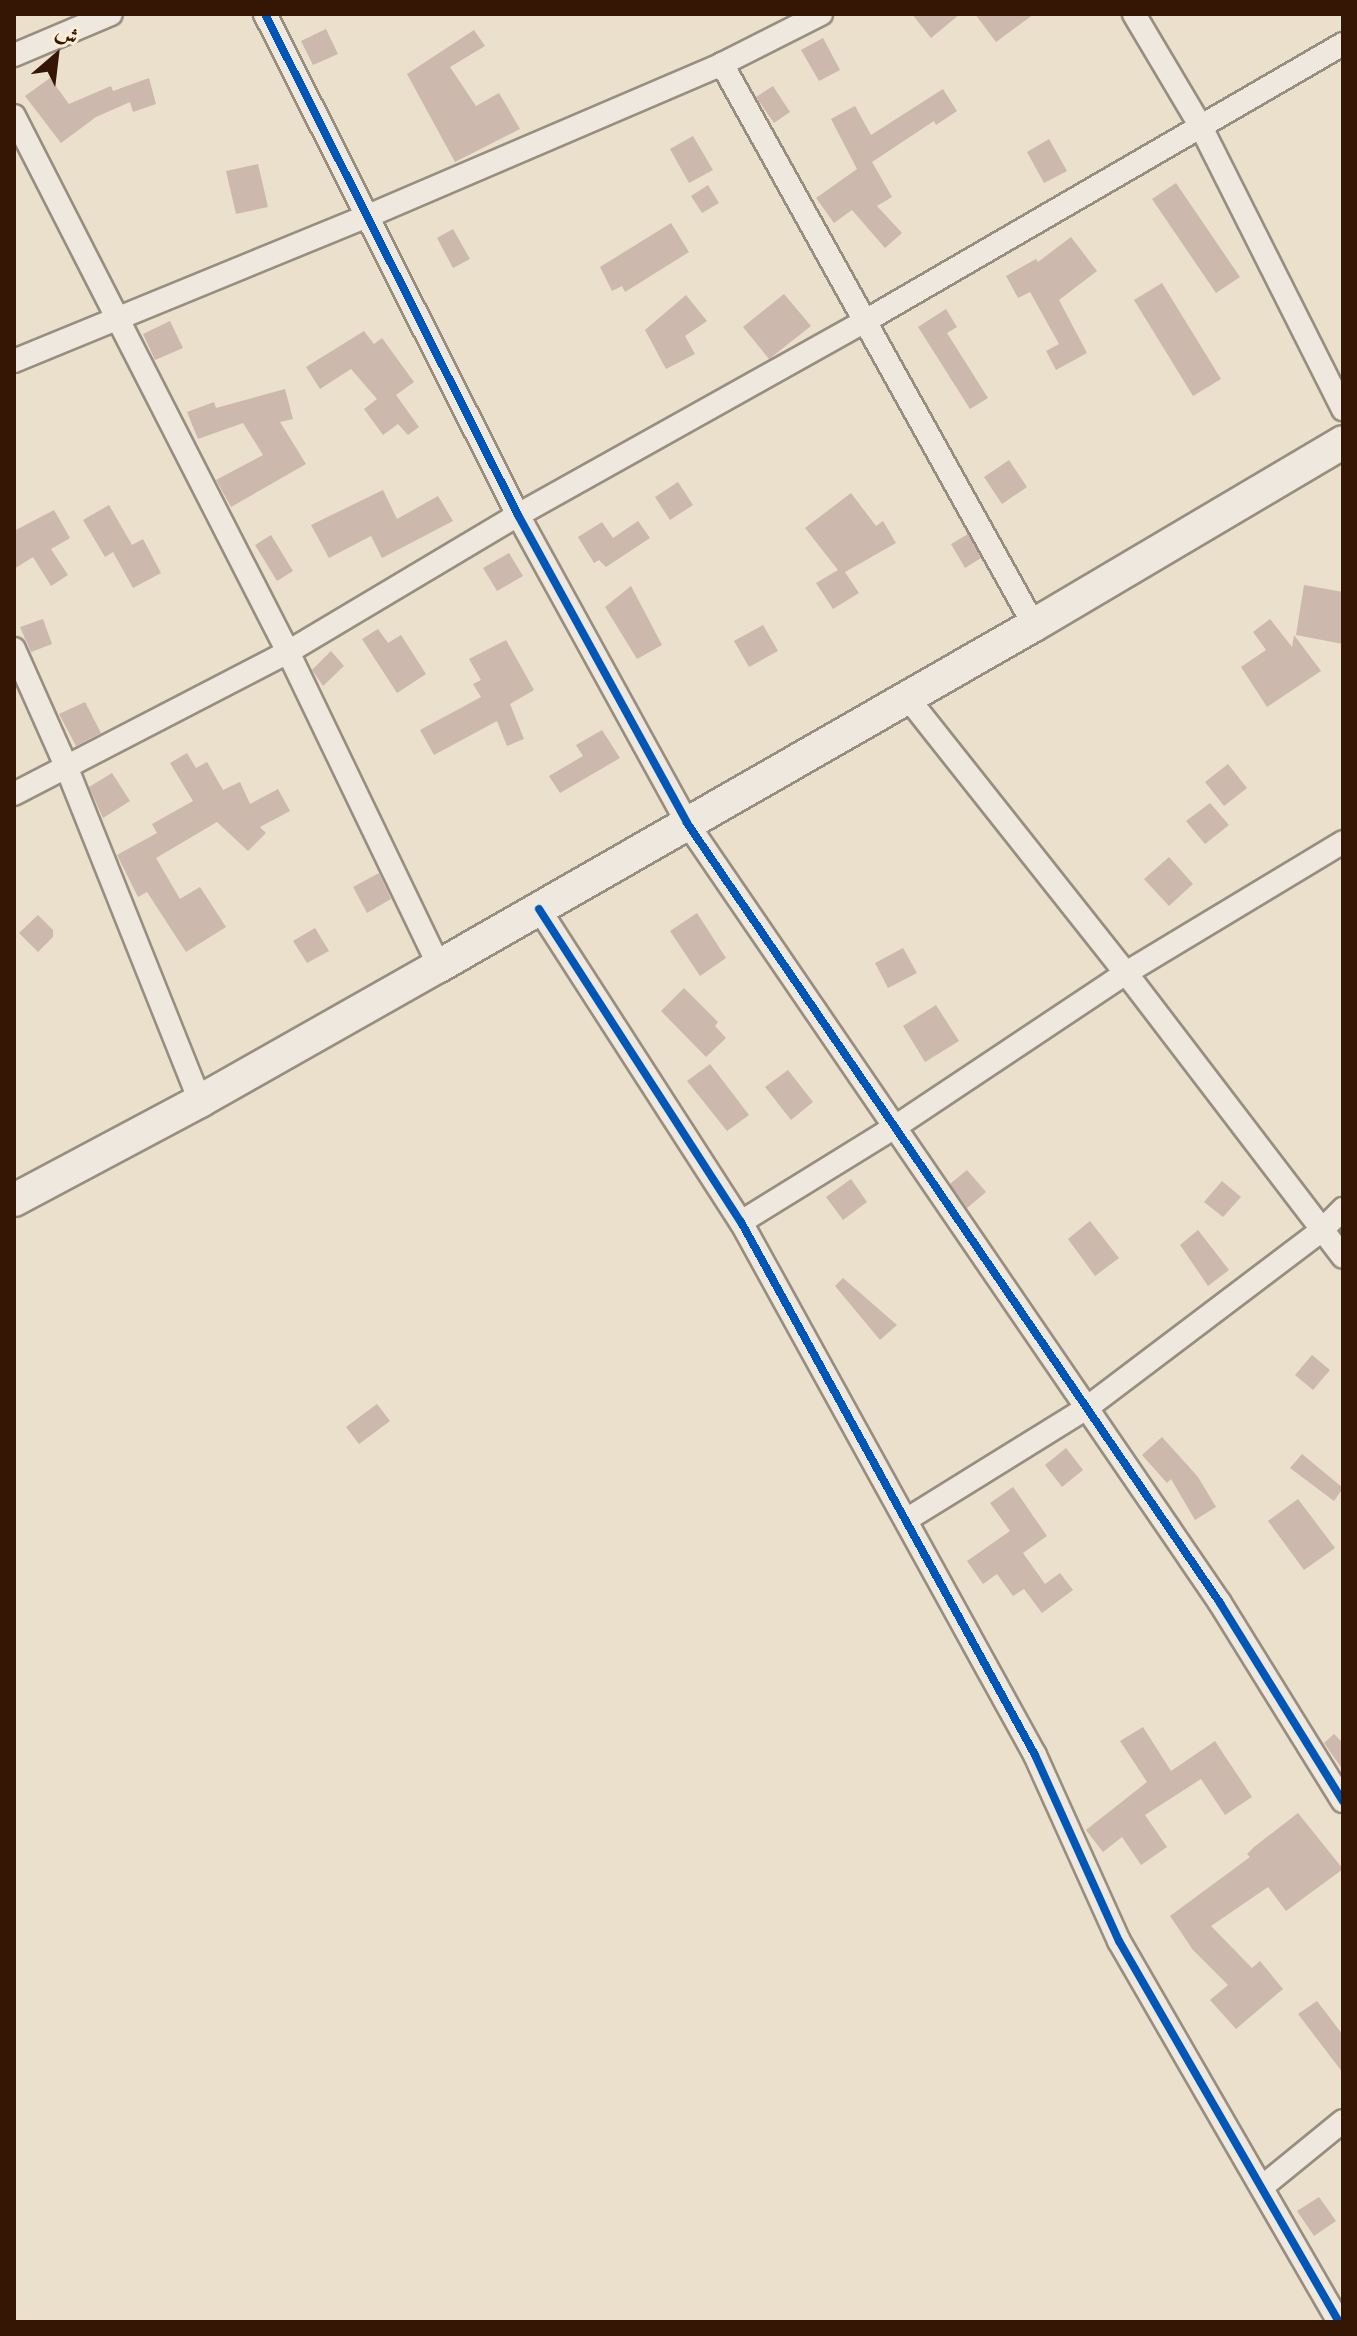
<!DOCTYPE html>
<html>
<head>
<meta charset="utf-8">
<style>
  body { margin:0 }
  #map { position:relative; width:1357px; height:2336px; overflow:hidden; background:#ebe0cb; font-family:"IM FELL Great Primer",Amiri,serif }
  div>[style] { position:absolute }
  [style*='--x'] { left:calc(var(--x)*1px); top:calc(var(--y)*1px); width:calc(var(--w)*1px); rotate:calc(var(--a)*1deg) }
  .building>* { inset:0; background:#ccb8ad }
  .roads { filter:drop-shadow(2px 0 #988e80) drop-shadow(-2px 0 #988e80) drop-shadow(0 2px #988e80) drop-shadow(0 -2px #988e80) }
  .minor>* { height:22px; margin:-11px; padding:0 11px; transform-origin:11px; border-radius:11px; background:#eee8de }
  .secondary>* { height:32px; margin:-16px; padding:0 16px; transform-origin:16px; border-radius:16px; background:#eee8de }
  .cycleway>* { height:8px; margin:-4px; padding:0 4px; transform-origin:4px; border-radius:4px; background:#0057b8 }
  span { translate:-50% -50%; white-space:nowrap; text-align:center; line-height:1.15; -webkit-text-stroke:8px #faeed5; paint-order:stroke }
  .frame { position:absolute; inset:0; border:16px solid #351604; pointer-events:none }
  .north { position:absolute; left:16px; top:16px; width:80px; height:80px; -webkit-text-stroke:6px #faeed5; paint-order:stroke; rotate:28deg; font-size:22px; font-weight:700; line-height:32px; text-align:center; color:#351604 }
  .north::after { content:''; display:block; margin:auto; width:28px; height:36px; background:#351604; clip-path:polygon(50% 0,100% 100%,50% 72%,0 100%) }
</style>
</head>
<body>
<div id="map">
  <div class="building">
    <i style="clip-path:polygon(912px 14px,960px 14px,931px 38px)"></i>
    <i style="clip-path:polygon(975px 14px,1034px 14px,996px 42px)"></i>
    <i style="clip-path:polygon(326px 29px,338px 54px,313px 65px,301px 41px)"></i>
    <i style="clip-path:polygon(474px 30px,485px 46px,450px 67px,476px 106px,499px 93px,520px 129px,455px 162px,407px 74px)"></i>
    <i style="clip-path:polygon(823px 38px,840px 70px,819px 81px,801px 50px)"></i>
    <i style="clip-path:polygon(50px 78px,69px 104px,111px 86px,113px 91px,149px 78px,156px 104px,133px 112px,130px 102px,96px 117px,61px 143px,25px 96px)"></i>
    <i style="clip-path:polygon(773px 86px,790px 112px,774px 123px,756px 97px)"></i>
    <i style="clip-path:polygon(943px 89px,957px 111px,936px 125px,934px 121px,872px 162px,892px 197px,877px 206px,902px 233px,885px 248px,852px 210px,834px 223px,816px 198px,857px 169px,831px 119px,855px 106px,871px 135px)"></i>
    <i style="clip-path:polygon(693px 136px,713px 170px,689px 183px,670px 149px)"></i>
    <i style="clip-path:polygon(1049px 139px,1067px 171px,1044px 183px,1027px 152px)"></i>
    <i style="clip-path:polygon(258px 164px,268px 207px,236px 214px,226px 171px)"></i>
    <i style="clip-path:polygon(1176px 183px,1240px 277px,1216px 293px,1152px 199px)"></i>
    <i style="clip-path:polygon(708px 185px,719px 203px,702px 213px,691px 196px)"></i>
    <i style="clip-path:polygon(671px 223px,689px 252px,625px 292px,622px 286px,612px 291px,600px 267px)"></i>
    <i style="clip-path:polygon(453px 229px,470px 259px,453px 268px,437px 238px)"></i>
    <i style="clip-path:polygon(1071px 237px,1097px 271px,1059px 300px,1087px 353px,1056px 370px,1046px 351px,1059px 344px,1030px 292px,1018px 298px,1006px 276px,1036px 259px,1038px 262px)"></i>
    <i style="clip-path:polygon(1162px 283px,1221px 379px,1193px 396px,1134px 300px)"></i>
    <i style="clip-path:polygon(784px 294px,811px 326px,769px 359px,743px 327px)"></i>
    <i style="clip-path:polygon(686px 295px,707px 321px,685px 336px,695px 354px,666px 369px,645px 330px)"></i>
    <i style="clip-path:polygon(946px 309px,957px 327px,947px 333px,988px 398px,970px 409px,918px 327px)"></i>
    <i style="clip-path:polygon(170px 321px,183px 348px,155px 360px,143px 334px)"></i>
    <i style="clip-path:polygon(364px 331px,374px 344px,382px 338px,414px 382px,396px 395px,419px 427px,408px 435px,398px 424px,383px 435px,364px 409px,377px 399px,351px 369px,320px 389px,306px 367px)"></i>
    <i style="clip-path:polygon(285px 389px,293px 419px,280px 422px,306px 464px,231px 507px,216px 480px,263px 455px,243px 423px,198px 439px,187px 412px,214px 402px,216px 408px)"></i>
    <i style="clip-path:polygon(1009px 460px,1027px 487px,1002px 504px,984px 477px)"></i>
    <i style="clip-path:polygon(678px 482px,693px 505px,670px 520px,655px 497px)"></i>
    <i style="clip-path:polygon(383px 490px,397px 519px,438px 496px,453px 521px,382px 558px,371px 536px,329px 558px,311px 525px)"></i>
    <i style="clip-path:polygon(851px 493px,876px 526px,883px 521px,896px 543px,845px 572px,859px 593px,833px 609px,816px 583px,838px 570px,805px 528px)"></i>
    <i style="clip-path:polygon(109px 505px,132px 545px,143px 539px,161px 573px,133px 588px,113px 552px,105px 557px,83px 520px)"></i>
    <i style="clip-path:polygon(54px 510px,70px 538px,51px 549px,68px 575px,51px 586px,33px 557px,14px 569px,14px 531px)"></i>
    <i style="clip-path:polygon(638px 521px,650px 538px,606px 567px,599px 560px,594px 563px,578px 537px,602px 522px,613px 538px)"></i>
    <i style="clip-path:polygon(968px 534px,981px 558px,965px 568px,951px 544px)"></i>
    <i style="clip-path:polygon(271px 535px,293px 571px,277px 581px,255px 545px)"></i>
    <i style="clip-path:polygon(509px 553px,523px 576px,497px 591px,483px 568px)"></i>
    <i style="clip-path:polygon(1304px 585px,1343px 592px,1343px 644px,1296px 635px)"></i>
    <i style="clip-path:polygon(631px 586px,662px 645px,637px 659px,605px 607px)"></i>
    <i style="clip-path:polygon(43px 619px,52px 644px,31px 652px,20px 627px)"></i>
    <i style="clip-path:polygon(1270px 619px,1292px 647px,1294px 635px,1321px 671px,1267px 707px,1241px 667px,1266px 650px,1253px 632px)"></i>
    <i style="clip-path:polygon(763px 625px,778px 651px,749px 667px,734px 641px)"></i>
    <i style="clip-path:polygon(378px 629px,388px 643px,401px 635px,426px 674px,397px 693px,362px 639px)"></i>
    <i style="clip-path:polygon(506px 640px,534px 690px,510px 704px,524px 739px,507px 746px,497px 721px,434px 755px,420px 730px,481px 697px,473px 684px,481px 680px,469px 659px)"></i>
    <i style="clip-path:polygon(331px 651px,344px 666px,323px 686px,312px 670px)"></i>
    <i style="clip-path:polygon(85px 702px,101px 733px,76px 746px,59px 714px)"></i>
    <i style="clip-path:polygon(602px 730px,620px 758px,560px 793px,549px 776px,583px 756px,576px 745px)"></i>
    <i style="clip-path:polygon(187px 753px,196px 768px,207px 762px,223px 790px,240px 782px,250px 804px,278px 789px,290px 811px,260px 827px,266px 833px,248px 851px,217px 822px,156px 858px,180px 899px,200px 887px,226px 927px,186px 952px,147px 892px,138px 897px,117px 855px,157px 833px,152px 824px,193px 801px,170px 763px)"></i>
    <i style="clip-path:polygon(1228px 764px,1247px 788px,1224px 806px,1205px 782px)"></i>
    <i style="clip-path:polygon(112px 773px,130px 801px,103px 818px,89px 787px)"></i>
    <i style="clip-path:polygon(1210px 803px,1229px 825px,1205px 844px,1186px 821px)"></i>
    <i style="clip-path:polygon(1169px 857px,1193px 884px,1169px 906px,1144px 879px)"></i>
    <i style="clip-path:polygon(379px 873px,391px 899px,367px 913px,353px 887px)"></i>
    <i style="clip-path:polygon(697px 913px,726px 958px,700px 976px,670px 931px)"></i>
    <i style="clip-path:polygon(38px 915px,53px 930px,53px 937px,38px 952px,19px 933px)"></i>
    <i style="clip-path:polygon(315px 928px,329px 951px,307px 963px,293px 941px)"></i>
    <i style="clip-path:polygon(903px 948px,917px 973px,888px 988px,875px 963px)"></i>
    <i style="clip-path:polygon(684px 988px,718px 1022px,715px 1026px,726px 1038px,706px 1057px,661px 1011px)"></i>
    <i style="clip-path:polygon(936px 1005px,959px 1041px,925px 1062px,903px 1026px)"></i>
    <i style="clip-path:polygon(710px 1064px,749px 1115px,727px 1131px,687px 1081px)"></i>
    <i style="clip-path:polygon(788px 1070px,813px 1102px,791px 1120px,765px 1087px)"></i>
    <i style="clip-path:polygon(967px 1170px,986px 1192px,967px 1208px,950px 1184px)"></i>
    <i style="clip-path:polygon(851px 1179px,867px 1202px,843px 1220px,826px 1197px)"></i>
    <i style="clip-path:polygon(1222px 1181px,1241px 1197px,1223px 1217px,1204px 1202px)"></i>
    <i style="clip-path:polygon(1090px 1221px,1119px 1258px,1095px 1276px,1068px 1239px)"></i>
    <i style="clip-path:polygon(1198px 1230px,1229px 1270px,1208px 1286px,1180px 1245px)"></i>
    <i style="clip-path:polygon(843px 1278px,897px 1325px,880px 1340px,835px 1286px)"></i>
    <i style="clip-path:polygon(1312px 1355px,1330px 1370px,1313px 1390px,1295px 1375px)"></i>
    <i style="clip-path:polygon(377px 1404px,390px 1421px,359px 1444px,346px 1427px)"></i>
    <i style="clip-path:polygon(1162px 1437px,1198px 1477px,1216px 1507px,1195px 1520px,1171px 1479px,1167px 1483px,1142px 1455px)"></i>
    <i style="clip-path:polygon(1066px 1448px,1083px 1470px,1062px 1487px,1045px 1465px)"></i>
    <i style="clip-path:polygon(1302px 1454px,1343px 1488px,1334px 1501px,1290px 1468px)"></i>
    <i style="clip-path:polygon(1013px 1487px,1047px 1536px,1023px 1553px,1045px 1584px,1060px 1573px,1073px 1590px,1042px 1613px,1024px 1589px,1013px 1596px,997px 1574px,983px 1584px,967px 1561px,1010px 1531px,990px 1503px)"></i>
    <i style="clip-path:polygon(1298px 1499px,1335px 1548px,1304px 1570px,1268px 1521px)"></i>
    <i style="clip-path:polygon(1143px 1727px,1171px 1771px,1215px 1741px,1252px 1797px,1225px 1815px,1201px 1779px,1145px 1815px,1167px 1847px,1141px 1865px,1122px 1837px,1103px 1852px,1086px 1830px,1147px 1782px,1120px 1741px)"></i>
    <i style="clip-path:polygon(1334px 1734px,1343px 1743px,1343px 1770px,1324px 1743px)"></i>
    <i style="clip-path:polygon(1298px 1813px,1343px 1869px,1286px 1911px,1268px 1887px,1211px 1926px,1252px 1968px,1260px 1961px,1283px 1989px,1236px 2029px,1210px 2000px,1228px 1985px,1193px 1950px,1170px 1916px,1250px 1857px,1247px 1854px,1254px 1847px)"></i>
    <i style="clip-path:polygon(1317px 2001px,1343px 2035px,1343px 2073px,1298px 2014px)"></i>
    <i style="clip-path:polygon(1319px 2197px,1336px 2221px,1314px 2236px,1297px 2211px)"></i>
  </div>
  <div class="roads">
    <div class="minor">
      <i style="--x:265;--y:14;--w:561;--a:63.21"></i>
      <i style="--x:518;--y:515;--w:351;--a:61.2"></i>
      <i style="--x:687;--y:823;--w:945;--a:55.65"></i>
      <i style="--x:1220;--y:1603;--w:233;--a:58.2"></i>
      <i style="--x:1134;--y:14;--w:131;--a:59.3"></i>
      <i style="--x:1201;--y:127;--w:316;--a:63.3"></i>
      <i style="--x:14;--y:55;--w:105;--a:-22.9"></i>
      <i style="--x:722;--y:64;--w:642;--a:60.92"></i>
      <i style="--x:14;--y:116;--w:602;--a:62.92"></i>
      <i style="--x:288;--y:652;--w:348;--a:64.3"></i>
      <i style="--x:14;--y:361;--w:383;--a:-22.3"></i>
      <i style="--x:368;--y:216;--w:385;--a:-23.2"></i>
      <i style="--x:722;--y:64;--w:111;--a:-26.8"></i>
      <i style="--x:14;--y:649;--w:128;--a:66"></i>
      <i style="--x:66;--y:766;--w:361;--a:68.2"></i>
      <i style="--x:907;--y:697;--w:352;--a:51.6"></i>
      <i style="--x:1126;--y:973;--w:357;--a:52.6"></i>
      <i style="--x:14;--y:794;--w:309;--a:-27.4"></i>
      <i style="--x:288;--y:652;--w:268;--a:-30.8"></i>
      <i style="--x:518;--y:515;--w:400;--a:-29.2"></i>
      <i style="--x:867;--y:320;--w:550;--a:-30.11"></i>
      <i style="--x:539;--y:909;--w:373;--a:57.2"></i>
      <i style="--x:741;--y:1222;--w:609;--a:61.12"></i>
      <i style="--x:1035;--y:1755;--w:204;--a:65.7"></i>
      <i style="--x:1119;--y:1941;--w:440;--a:60"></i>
      <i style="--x:741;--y:1222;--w:181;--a:-31.7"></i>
      <i style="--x:895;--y:1127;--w:278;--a:-33.7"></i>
      <i style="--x:1126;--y:973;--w:253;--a:-31.1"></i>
      <i style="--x:906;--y:1520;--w:214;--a:-31.8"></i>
      <i style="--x:1088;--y:1407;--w:293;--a:-37.1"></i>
      <i style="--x:1322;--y:1230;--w:30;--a:-45"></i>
      <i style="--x:1262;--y:2187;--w:104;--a:-39.2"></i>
    </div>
    <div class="secondary">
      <i style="--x:14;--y:1200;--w:211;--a:-28"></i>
      <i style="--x:200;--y:1101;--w:274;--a:-29.5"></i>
      <i style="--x:439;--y:966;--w:686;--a:-29.82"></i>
      <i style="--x:1034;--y:625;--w:359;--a:-30.6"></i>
    </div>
  </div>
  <div class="cycleway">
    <i style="--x:265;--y:14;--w:561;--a:63.21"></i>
    <i style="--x:518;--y:515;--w:351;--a:61.2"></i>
    <i style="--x:687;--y:823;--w:945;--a:55.65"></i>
    <i style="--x:1220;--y:1603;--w:233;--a:58.2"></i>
    <i style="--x:539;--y:909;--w:373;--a:57.2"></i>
    <i style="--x:741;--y:1222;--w:609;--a:61.12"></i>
    <i style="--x:1035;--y:1755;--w:204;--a:65.7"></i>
    <i style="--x:1119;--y:1941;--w:440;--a:60"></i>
  </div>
  <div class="frame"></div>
  <div class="north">ش</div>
</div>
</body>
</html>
